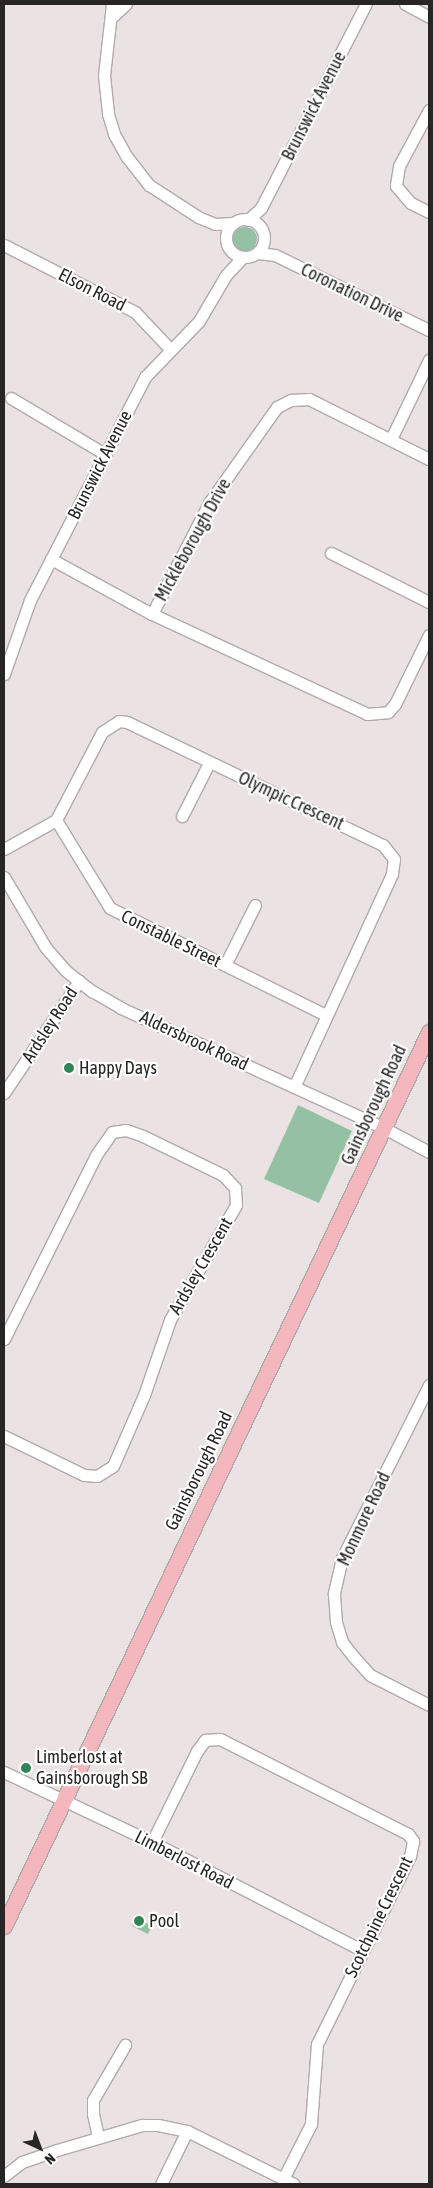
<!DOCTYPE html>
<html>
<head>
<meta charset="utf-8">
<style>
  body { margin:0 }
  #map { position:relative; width:433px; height:2188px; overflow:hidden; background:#eae2e3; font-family:"Asap Condensed",sans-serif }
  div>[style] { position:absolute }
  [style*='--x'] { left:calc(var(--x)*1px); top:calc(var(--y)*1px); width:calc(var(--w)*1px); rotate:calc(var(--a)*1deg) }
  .green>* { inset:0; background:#94c1a3 }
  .round { border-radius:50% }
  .roads { filter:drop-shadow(1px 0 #b1aaaa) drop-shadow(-1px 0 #b1aaaa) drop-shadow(0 1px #b1aaaa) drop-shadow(0 -1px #b1aaaa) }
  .minor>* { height:11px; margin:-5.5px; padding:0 5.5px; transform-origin:5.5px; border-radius:5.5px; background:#fff }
  .minor>.ring { margin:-5.5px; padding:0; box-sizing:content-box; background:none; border:11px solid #fff; border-radius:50% }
  .major>* { height:15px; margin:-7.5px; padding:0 7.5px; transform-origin:7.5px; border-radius:7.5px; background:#f4b7bd }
  .dots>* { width:14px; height:14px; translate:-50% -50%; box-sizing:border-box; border:2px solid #fff; border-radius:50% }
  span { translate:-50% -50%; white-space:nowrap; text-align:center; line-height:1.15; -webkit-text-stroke:4.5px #fff; paint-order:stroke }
  .street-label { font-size:18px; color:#282525 }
  .poi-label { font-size:18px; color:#282525 }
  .left { translate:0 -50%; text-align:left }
  .frame { position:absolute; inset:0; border:5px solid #282525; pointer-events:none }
  .north { position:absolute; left:15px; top:2123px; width:50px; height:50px; -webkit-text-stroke:4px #fff; paint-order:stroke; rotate:137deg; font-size:14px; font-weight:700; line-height:20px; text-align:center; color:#282525 }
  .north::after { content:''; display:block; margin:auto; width:18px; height:22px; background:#282525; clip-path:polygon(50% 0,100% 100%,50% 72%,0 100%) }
</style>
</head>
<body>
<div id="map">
  <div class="green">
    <i class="round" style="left:233px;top:227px;width:24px;height:24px"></i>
    <i style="clip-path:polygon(298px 1105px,352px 1131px,319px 1203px,264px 1179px)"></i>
    <i style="clip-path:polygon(135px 1917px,152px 1926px,148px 1934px,132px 1926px)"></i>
  </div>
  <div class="roads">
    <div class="minor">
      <i style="--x:112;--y:4;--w:71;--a:96.4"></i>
      <i style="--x:104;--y:75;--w:39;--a:84"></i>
      <i style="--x:108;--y:114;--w:21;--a:73"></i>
      <i style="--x:114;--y:134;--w:26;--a:61"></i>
      <i style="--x:127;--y:157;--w:36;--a:52"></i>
      <i style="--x:149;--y:185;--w:59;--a:33.1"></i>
      <i style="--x:198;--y:217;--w:18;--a:22"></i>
      <i style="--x:215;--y:224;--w:19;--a:-3"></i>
      <i style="--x:405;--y:4;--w:27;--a:28"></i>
      <i style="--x:112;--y:17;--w:19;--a:-43"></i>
      <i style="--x:429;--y:110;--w:64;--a:118.2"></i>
      <i style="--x:399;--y:166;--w:20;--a:99"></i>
      <i style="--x:396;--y:186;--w:23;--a:49"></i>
      <i style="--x:411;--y:203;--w:20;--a:27"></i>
      <i class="ring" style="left:226px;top:219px;width:27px;height:27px"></i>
      <i style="--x:248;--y:220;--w:18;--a:-43"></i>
      <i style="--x:261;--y:208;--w:229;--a:-62.8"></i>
      <i style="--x:4;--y:245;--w:147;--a:27.1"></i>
      <i style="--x:135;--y:312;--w:51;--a:46.6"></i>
      <i style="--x:258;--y:253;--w:17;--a:7"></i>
      <i style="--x:275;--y:255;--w:171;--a:26"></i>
      <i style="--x:11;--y:398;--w:109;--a:30.8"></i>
      <i style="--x:391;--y:439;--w:88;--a:-64.3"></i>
      <i style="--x:331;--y:553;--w:110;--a:26.6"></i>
      <i style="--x:51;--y:559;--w:115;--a:28.6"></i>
      <i style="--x:152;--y:614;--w:125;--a:-62.8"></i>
      <i style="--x:209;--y:503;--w:118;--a:-54.7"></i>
      <i style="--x:277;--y:407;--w:16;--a:-27"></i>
      <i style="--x:291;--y:400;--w:18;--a:-3"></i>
      <i style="--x:309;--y:399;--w:134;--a:26.6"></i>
      <i style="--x:152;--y:614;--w:237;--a:24.9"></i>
      <i style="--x:367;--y:714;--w:21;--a:-5"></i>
      <i style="--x:388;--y:712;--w:11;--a:-49"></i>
      <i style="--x:395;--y:704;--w:77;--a:-63.8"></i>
      <i style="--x:4;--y:674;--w:78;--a:-70.6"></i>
      <i style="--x:30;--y:600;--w:251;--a:-62.7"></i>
      <i style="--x:145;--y:377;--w:78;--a:-46"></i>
      <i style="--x:199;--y:321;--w:53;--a:-59.6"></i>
      <i style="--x:226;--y:275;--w:25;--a:-47"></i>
      <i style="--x:182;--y:816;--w:59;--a:-63"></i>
      <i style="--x:56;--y:820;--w:103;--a:58.5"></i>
      <i style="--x:110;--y:908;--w:241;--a:26.4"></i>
      <i style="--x:4;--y:849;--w:60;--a:-29.1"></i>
      <i style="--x:56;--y:820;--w:99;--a:-62.4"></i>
      <i style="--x:102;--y:732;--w:20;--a:-33"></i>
      <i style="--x:119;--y:721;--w:8;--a:7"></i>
      <i style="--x:127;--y:722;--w:284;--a:25.7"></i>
      <i style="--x:383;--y:845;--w:18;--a:52"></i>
      <i style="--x:394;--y:859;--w:15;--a:98"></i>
      <i style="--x:392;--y:874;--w:234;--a:114.7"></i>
      <i style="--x:4;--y:877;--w:82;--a:59.4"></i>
      <i style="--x:46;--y:948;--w:30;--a:49"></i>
      <i style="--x:66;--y:971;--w:33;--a:38"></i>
      <i style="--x:92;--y:991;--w:34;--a:30"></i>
      <i style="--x:121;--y:1008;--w:289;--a:24.5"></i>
      <i style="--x:384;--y:1128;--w:51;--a:28.1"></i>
      <i style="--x:225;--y:965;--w:67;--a:-63.4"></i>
      <i style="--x:4;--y:1093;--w:135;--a:-56.2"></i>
      <i style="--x:4;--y:1339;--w:206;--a:-63.4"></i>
      <i style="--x:96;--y:1155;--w:28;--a:-55"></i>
      <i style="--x:112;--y:1132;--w:14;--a:-8"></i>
      <i style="--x:126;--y:1130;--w:18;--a:19"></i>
      <i style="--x:143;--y:1136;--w:89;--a:26"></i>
      <i style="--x:223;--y:1175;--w:18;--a:47"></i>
      <i style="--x:235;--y:1188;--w:17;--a:87"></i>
      <i style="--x:236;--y:1205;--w:133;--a:119.9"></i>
      <i style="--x:170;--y:1320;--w:79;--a:109.1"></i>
      <i style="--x:144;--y:1395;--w:77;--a:113.6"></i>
      <i style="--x:113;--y:1466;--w:19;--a:148"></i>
      <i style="--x:97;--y:1476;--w:13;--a:-176"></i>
      <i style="--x:84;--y:1475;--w:89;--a:-154"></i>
      <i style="--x:429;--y:1385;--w:194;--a:116.7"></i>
      <i style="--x:342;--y:1558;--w:37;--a:103"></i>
      <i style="--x:334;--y:1594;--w:28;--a:86"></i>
      <i style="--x:336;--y:1622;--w:21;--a:73"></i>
      <i style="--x:342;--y:1642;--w:18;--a:52"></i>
      <i style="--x:353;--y:1656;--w:25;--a:48"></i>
      <i style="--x:370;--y:1675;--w:66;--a:27"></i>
      <i style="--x:4;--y:1772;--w:164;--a:25.3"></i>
      <i style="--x:152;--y:1842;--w:237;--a:27.3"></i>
      <i style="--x:152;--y:1842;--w:102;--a:-63.7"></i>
      <i style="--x:197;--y:1751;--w:14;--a:-54"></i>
      <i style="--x:205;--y:1740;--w:15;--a:-4"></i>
      <i style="--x:220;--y:1739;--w:211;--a:26.8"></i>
      <i style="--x:408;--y:1834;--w:9;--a:54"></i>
      <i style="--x:413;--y:1841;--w:15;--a:101"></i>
      <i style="--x:410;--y:1856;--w:210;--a:116.3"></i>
      <i style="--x:317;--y:2044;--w:80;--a:94.3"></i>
      <i style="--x:311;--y:2124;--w:62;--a:117"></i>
      <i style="--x:98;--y:2137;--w:24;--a:-102"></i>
      <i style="--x:93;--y:2114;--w:14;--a:-90"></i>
      <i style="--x:93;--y:2100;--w:64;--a:-59.8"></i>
      <i style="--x:4;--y:2176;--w:23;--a:-38"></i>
      <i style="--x:22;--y:2162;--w:37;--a:-19"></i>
      <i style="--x:57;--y:2150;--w:89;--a:-16.4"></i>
      <i style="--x:142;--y:2125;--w:16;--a:0"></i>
      <i style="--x:158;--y:2125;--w:30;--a:12"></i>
      <i style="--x:187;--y:2131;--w:119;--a:26.4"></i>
      <i style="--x:161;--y:2184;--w:59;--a:-63.9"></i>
    </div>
    <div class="major">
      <i style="--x:4;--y:1926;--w:990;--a:-64.57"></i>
    </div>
  </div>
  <div class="dots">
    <i style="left:69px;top:1068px;background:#318456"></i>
    <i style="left:26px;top:1768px;background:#318456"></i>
    <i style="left:139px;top:1921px;background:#318456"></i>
  </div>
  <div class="street-label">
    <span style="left:314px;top:106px;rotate:-63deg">Brunswick Avenue</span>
    <span style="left:92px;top:290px;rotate:27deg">Elson Road</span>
    <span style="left:352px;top:293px;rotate:26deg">Coronation Drive</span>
    <span style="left:100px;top:465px;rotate:-63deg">Brunswick Avenue</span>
    <span style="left:193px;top:540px;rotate:-61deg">Mickleborough Drive</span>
    <span style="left:291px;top:801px;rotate:25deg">Olympic Crescent</span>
    <span style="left:171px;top:939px;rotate:26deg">Constable Street</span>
    <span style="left:50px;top:1025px;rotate:-57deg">Ardsley Road</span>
    <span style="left:194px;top:1041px;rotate:25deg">Aldersbrook Road</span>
    <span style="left:374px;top:1105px;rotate:-65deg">Gainsborough Road</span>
    <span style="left:201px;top:1266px;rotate:-60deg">Ardsley Crescent</span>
    <span style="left:199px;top:1471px;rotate:-64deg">Gainsborough Road</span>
    <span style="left:364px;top:1519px;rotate:-65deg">Monmore Road</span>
    <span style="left:184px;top:1860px;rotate:27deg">Limberlost Road</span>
    <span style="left:379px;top:1917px;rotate:-64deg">Scotchpine Crescent</span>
  </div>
  <div class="poi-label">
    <span class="left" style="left:79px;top:1068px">Happy Days</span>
    <span class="left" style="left:36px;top:1768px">Limberlost at<br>Gainsborough SB</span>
    <span class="left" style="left:149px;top:1921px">Pool</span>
  </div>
  <div class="frame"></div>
  <div class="north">N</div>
</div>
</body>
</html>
